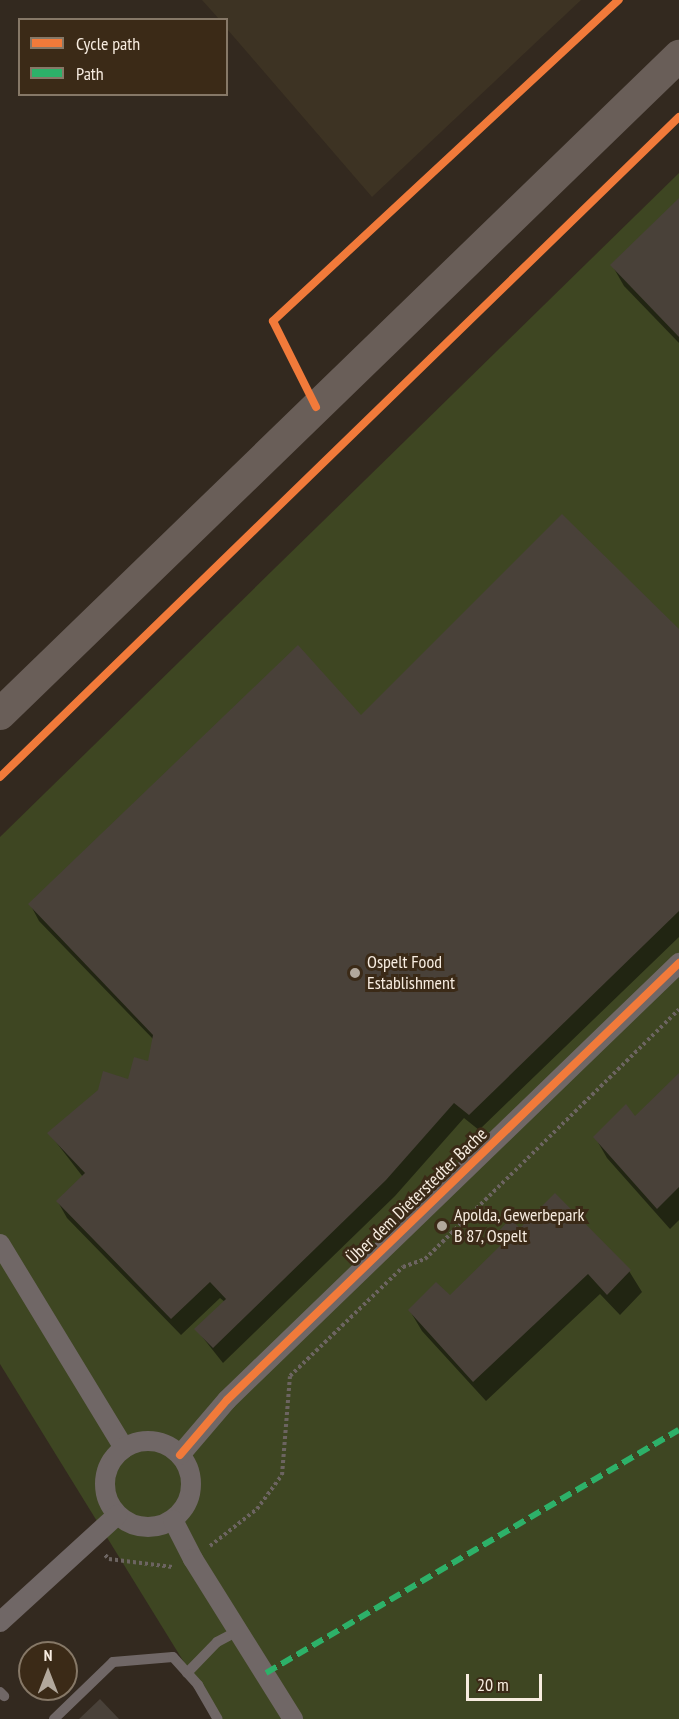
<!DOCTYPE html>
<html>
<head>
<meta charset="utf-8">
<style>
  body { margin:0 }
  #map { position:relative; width:679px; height:1719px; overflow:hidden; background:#33291f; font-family:"PT Sans Narrow",sans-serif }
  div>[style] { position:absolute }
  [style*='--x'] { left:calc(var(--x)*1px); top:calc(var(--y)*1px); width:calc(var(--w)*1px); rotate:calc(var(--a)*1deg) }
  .commercial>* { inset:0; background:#3d3323 }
  .green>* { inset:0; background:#3e4622 }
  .shadow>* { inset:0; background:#0007 }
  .building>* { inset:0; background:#494139 }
  .path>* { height:4px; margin-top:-2px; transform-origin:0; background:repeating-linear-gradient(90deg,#6c6461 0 3px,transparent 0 6px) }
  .lane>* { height:10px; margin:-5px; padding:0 5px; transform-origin:5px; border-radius:5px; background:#706766 }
  .street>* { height:20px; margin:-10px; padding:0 10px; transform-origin:10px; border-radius:10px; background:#706766 }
  .street>.ring { margin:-10px; padding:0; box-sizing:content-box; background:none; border:20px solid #706766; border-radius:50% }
  .primary>* { height:32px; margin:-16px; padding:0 16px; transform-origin:16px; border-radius:16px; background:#695e58 }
  .quiet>* { height:6px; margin-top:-3px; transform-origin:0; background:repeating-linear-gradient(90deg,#2db169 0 12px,transparent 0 18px) }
  .cycleway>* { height:8px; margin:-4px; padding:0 4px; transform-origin:4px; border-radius:4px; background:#f17a3a }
  .dots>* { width:16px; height:16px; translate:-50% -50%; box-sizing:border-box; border:3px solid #3b2a17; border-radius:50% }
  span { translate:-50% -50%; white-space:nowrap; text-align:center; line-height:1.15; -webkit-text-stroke:6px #3b2a17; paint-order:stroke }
  .poi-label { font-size:18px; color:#f7ece0 }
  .left { translate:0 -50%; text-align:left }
  .street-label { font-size:18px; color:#f7ece0 }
  .legend { position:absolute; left:18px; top:18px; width:210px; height:78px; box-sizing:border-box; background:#3b2a17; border:2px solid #867867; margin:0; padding:8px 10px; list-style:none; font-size:18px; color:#f7ece0 }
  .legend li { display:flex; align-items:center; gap:12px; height:30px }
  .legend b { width:30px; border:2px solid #867867 }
  .north { position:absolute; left:18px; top:1641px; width:60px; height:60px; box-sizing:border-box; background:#3b2a17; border:2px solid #867867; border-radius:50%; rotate:0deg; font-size:16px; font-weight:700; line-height:24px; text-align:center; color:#f7ece0 }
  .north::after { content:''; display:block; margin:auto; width:21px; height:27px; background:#b2a89c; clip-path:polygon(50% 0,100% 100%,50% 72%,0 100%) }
  .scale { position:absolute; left:466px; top:1674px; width:76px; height:27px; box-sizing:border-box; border:3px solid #f7ece0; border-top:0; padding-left:8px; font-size:18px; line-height:21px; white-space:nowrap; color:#f7ece0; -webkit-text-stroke:4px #3b2a17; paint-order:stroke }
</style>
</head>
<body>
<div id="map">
  <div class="commercial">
    <i style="clip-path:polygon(202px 0,581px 0,372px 197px,227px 29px,226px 20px,219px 19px)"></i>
  </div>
  <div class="green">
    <i style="clip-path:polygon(679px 173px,679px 1719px,219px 1719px,0 1364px,0 837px)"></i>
  </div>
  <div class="shadow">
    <i style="clip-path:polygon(679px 201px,679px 343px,624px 286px,612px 265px)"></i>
    <i style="clip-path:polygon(679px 631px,679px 937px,479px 1130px,464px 1118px,395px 1196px,223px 1363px,196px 1329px,225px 1302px,220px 1298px,181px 1335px,67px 1218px,58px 1202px,83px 1177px,49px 1133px,129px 1081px,149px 1063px,154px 1040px,39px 921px,30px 904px,361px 718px)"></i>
    <i style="clip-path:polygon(679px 1075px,679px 1220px,670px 1229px,607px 1158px,595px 1137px,635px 1118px)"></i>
    <i style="clip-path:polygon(520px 1230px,629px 1271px,642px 1292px,620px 1315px,600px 1294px,486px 1401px,422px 1331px,410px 1311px,450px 1298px,504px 1245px,498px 1234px)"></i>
  </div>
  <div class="building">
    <i style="clip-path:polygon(679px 198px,679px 337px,610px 265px)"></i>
    <i style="clip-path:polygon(562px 514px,679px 629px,679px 911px,469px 1115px,454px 1103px,386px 1180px,213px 1348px,194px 1329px,226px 1299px,210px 1282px,171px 1319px,56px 1201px,85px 1173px,47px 1133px,98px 1090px,103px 1071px,128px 1079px,134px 1057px,148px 1061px,153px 1035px,28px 904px,298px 645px,361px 715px)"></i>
    <i style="clip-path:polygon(679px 1073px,679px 1187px,657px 1209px,593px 1137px,626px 1104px,635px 1116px)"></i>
    <i style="clip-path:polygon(555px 1193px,631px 1270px,607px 1295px,588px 1274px,473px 1382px,408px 1310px,436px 1282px,450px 1295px,504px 1242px,496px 1234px,510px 1219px,520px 1228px)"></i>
    <i style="clip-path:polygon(100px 1699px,119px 1719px,79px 1719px)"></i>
  </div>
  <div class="path">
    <i style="--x:210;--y:1546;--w:60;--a:-38.2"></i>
    <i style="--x:257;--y:1509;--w:42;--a:-53.7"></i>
    <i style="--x:282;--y:1475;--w:99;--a:-85.4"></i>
    <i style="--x:290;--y:1376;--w:157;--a:-44"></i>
    <i style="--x:403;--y:1267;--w:23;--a:-20"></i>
    <i style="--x:425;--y:1259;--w:356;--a:-44.5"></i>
    <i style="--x:105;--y:1555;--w:6;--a:45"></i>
    <i style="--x:109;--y:1559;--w:64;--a:7.1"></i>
  </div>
  <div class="lane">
    <i style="--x:187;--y:1673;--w:43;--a:-45.9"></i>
    <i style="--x:217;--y:1642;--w:26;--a:-28"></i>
    <i style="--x:0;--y:1692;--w:6;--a:45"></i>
    <i style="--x:54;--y:1719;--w:82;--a:-44"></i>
    <i style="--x:113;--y:1662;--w:60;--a:-4.8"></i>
    <i style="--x:173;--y:1657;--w:38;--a:48"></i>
    <i style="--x:198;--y:1685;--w:39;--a:60"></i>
  </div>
  <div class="street">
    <i style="--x:0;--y:1244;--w:239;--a:58.7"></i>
    <i class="ring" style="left:105px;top:1441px;width:66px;height:66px"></i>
    <i style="--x:180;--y:1455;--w:72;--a:-49.5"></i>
    <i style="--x:227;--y:1400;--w:629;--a:-44.03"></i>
    <i style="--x:173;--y:1520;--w:44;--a:62.9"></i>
    <i style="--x:193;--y:1559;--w:189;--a:58"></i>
    <i style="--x:0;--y:1622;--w:159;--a:-42.4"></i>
  </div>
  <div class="primary">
    <i style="--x:0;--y:714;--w:946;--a:-44.1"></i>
  </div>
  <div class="quiet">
    <i style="--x:266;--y:1673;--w:479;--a:-30.5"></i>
  </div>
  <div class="cycleway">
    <i style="--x:316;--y:407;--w:96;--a:-116.6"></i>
    <i style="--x:273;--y:321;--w:472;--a:-42.9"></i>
    <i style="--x:0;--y:777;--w:947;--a:-44.19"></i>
    <i style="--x:180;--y:1455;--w:72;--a:-49.5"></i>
    <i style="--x:227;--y:1400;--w:629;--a:-44.03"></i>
  </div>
  <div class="dots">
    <i style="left:355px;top:973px;background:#b2a89c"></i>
    <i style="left:442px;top:1226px;background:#b2a89c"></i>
  </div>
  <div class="poi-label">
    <span class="left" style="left:367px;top:973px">Ospelt Food<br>Establishment</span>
    <span class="left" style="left:454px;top:1226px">Apolda, Gewerbepark<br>B 87, Ospelt</span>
  </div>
  <div class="street-label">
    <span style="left:417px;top:1196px;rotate:-44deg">Über dem Dieterstedter Bache</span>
  </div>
  <ul class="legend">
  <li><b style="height:8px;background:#f17a3a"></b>Cycle path</li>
  <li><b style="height:8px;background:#2db169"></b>Path</li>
  </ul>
  <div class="north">N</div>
  <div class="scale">20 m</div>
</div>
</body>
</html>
